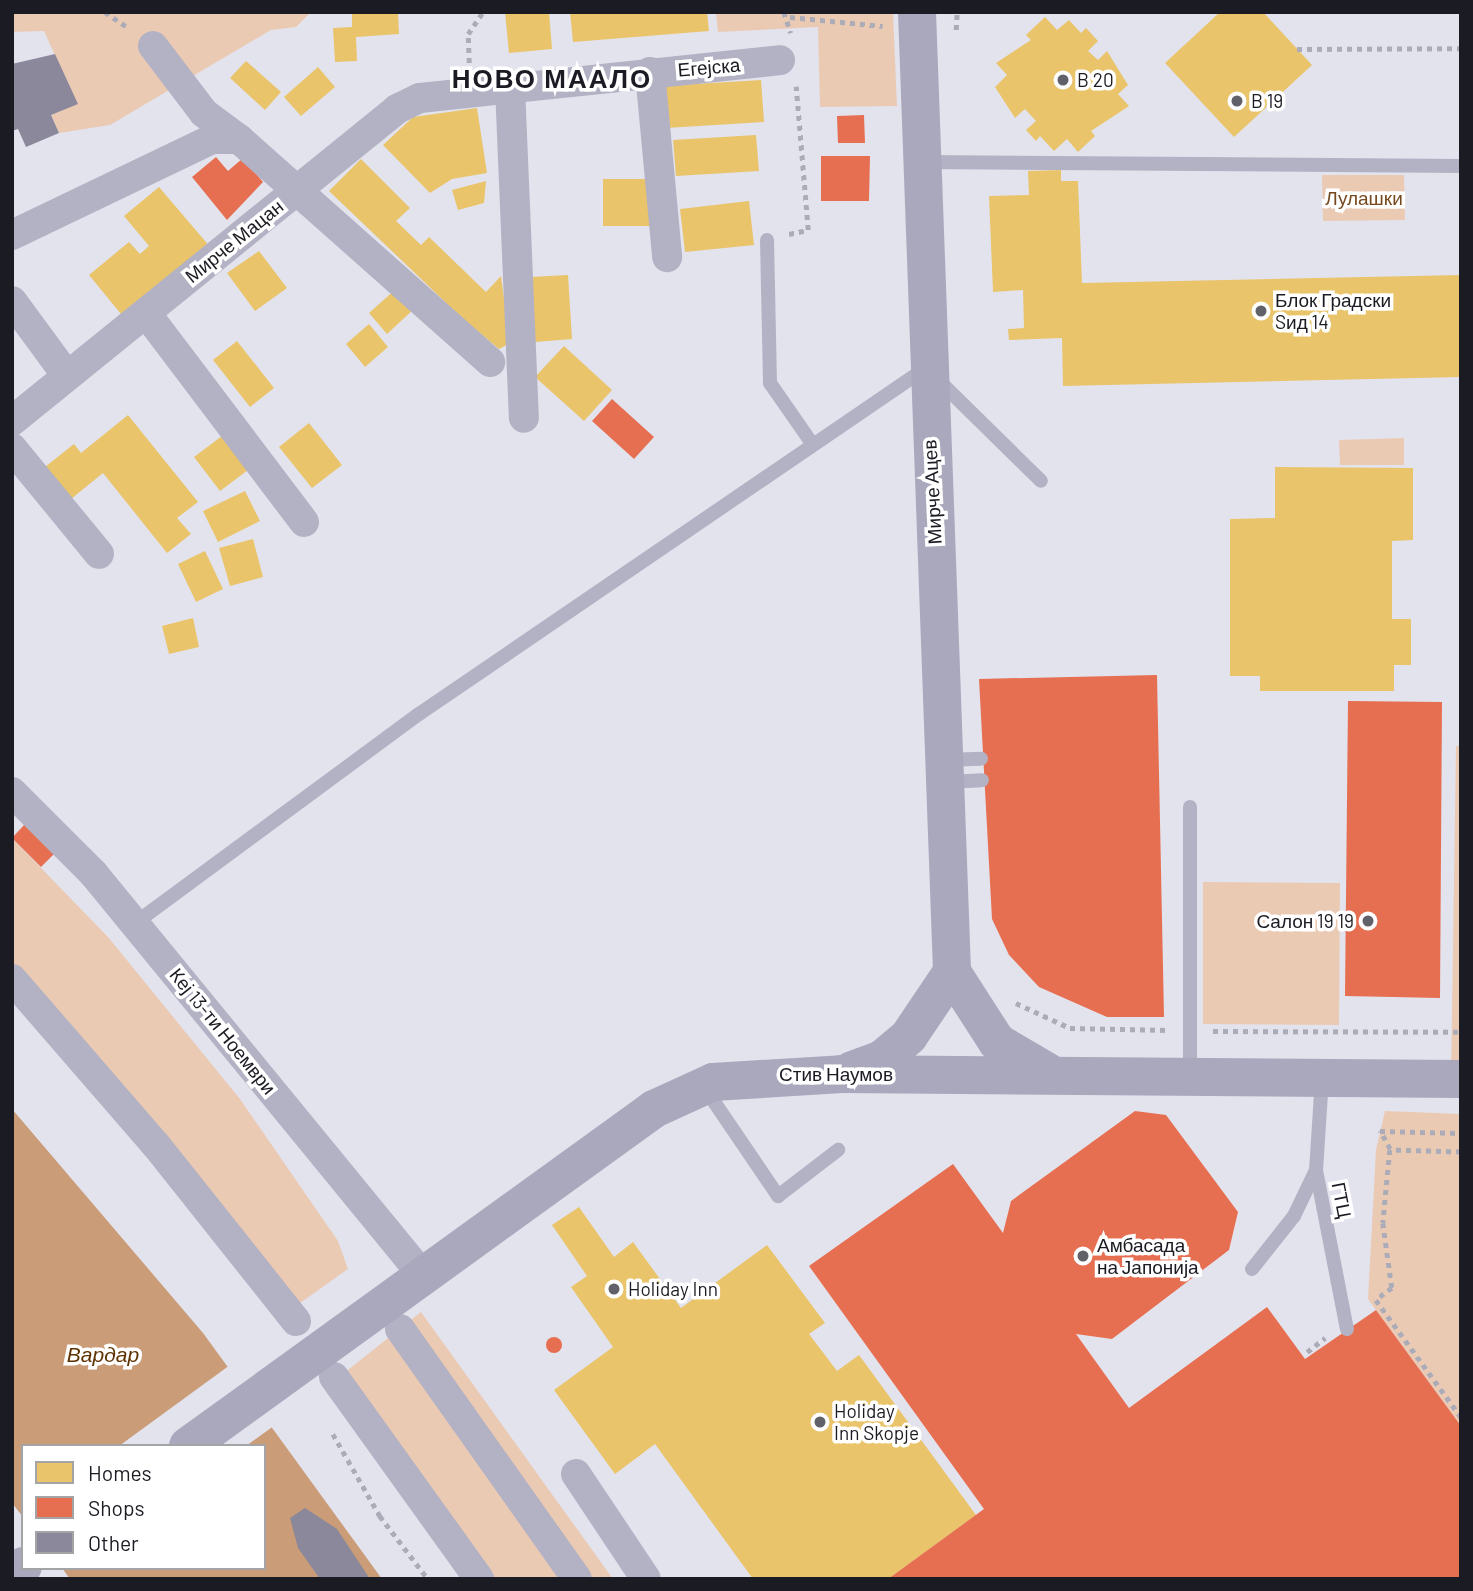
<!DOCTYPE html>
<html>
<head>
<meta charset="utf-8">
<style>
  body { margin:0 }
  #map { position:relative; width:1473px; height:1591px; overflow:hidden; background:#e3e3ee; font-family:Barlow,sans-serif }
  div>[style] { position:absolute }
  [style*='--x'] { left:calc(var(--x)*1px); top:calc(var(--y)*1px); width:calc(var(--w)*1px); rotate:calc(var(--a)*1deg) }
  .green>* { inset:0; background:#ebcab4 }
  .water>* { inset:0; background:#ca9c77 }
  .pier>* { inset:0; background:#e3e3ee }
  .homes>* { inset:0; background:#e9c46a }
  .shops>* { inset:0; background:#e76f51 }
  .round { border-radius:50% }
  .building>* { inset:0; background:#8a889a }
  .path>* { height:4.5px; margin-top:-2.25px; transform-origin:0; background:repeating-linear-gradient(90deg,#acacb9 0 5px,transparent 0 10px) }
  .lane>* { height:14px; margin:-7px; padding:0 7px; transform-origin:7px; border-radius:7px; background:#b3b2c4 }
  .street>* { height:30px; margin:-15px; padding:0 15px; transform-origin:15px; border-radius:15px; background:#b3b2c4 }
  .secondary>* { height:38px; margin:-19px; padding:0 19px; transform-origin:19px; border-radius:19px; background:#a9a8bd }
  .dots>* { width:19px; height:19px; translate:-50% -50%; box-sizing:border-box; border:4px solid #fff; border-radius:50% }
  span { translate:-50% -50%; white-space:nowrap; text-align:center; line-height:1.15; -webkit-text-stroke:7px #fff; paint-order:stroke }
  .street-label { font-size:19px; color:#1b1b23 }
  .poi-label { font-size:19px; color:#1b1b23 }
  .left { translate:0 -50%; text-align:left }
  .right { translate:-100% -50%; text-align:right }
  .park-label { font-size:19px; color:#76481e }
  .water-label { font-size:21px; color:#5e3202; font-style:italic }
  .district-label { font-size:26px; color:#1b1b23; font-weight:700; letter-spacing:2px }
  .frame { position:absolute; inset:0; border:14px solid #1b1b23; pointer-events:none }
  .legend { position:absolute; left:21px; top:1444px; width:245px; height:126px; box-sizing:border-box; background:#fff; border:2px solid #a4a4a7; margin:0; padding:9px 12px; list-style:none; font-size:21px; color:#1b1b23 }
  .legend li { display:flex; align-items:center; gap:14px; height:35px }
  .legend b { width:35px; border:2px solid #a4a4a7 }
</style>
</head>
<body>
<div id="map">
  <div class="green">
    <i style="clip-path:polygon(12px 12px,311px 12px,296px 27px,271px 30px,110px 125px,59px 133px,51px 115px,77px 104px,44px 31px,12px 32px)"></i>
    <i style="clip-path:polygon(716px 12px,893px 12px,897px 106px,820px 107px,818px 27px,718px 32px)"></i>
    <i style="clip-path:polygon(1322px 175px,1404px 175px,1405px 220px,1323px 221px)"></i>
    <i style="clip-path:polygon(1404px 438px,1404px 465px,1340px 465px,1339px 440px)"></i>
    <i style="clip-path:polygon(1456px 746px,1461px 746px,1461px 1079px,1451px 1079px)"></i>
    <i style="clip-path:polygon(12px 838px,108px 937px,240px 1099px,338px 1241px,348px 1269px,279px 1318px,12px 992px)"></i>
    <i style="clip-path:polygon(1203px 882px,1340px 883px,1339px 1025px,1203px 1024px)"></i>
    <i style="clip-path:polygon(1385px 1111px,1461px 1114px,1461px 1426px,1368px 1299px,1376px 1150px)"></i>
    <i style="clip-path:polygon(421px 1312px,613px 1579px,493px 1579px,344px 1373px)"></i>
  </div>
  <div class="water">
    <i style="clip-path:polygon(12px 1109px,203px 1333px,382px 1579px,70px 1579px,62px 1568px,264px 1568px,264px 1446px,23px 1446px,23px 1517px,12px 1503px)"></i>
  </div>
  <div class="pier">
    <i style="clip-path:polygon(230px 1365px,275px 1425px,246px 1446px,119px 1446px)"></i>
  </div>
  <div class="homes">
    <i style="clip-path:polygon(352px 12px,398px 12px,399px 34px,356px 37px,357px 61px,335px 62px,333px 28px,352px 27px)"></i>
    <i style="clip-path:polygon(505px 12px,549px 12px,552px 49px,509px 53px)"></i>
    <i style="clip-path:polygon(570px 12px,707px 12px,709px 31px,573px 42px)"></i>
    <i style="clip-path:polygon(1220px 12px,1263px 12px,1312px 65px,1234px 137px,1165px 63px)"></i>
    <i style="clip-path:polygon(1045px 17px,1057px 30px,1069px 20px,1081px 33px,1086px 28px,1098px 41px,1088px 51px,1098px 60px,1107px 51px,1128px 85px,1118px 94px,1129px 106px,1091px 131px,1095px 136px,1078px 152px,1067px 139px,1054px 151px,1040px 136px,1036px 141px,1026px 130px,1036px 121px,1025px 109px,1015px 118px,995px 87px,1007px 75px,996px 63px,1031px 40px,1026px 35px)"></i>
    <i style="clip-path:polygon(246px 61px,281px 92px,265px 110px,230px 78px)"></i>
    <i style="clip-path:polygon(318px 67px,335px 87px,301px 116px,284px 97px)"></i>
    <i style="clip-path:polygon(761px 80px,764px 122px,666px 128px,662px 86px)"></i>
    <i style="clip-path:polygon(477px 108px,487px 173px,452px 179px,430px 193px,383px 145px,413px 117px)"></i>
    <i style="clip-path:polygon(756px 135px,759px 171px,676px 176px,673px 140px)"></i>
    <i style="clip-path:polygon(361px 159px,410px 208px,396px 221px,421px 245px,429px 237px,486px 292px,501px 276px,510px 343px,499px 349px,462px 318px,329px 191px)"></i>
    <i style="clip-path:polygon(1061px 170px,1061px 181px,1078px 181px,1082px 283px,1461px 275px,1461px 377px,1063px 386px,1062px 338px,1009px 340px,1008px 329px,1024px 328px,1023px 290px,993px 292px,989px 196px,1029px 195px,1028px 171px)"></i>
    <i style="clip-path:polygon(603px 179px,650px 179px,650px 226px,603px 226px)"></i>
    <i style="clip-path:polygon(486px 181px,484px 203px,458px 210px,452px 190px)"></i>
    <i style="clip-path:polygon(159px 187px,211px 248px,121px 314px,89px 275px,129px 242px,140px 254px,149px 246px,124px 216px)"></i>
    <i style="clip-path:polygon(749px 201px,754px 245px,685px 252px,680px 209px)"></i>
    <i style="clip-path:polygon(259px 251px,287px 288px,255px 311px,227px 273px)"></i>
    <i style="clip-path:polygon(568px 275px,572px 339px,535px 342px,530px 277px)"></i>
    <i style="clip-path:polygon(397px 288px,415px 308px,387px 334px,369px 313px)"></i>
    <i style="clip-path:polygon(369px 324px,388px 347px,365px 367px,346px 344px)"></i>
    <i style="clip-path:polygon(237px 341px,274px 388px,250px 407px,213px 360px)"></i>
    <i style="clip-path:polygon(564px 346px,612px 390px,584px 421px,535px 377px)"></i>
    <i style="clip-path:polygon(128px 415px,198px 502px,177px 518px,191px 534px,167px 553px,103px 473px,71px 499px,45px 467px,74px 444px,81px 453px)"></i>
    <i style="clip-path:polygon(309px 423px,342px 465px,312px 488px,279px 447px)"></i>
    <i style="clip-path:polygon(222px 436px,248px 470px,220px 491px,194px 457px)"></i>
    <i style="clip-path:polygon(1275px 467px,1413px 468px,1413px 540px,1392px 541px,1392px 619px,1411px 619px,1411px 665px,1394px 665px,1394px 691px,1260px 691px,1260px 676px,1230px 676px,1230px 519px,1275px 518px)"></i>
    <i style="clip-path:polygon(245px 491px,260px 521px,218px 542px,203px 511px)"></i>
    <i style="clip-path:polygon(253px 539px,263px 577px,230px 586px,219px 548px)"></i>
    <i style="clip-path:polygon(205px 551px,223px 589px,196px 602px,178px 564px)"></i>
    <i style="clip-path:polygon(193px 618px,199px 647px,169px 654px,162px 626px)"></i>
    <i style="clip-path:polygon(579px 1207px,614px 1257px,633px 1242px,681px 1308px,767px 1245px,825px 1323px,809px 1334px,837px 1371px,859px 1355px,976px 1515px,888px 1579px,753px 1579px,655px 1444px,615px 1474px,554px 1390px,613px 1347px,571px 1287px,587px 1276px,552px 1225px)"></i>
  </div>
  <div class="shops">
    <i style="clip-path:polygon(864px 115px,865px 143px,838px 143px,837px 116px)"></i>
    <i style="clip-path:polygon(821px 156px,870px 156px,869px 201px,821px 201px)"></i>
    <i style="clip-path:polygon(216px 157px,228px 171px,243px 158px,263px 182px,227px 220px,192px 177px)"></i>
    <i style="clip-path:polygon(612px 399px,654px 437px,634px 459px,592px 421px)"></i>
    <i style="clip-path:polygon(1157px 675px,1164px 1017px,1107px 1017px,1039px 987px,1009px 955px,992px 919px,979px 679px)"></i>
    <i style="clip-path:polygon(1348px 701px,1442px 702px,1440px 998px,1345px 996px)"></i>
    <i style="clip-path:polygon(25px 824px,55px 853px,41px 867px,12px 838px)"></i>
    <i style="clip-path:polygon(1135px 1111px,1166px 1115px,1238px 1212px,1229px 1250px,1112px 1339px,1076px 1334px,1129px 1408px,1267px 1307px,1305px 1359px,1376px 1310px,1461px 1426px,1461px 1579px,888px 1579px,984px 1509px,809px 1266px,953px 1164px,1003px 1233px,1011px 1201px)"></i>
    <i class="round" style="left:546px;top:1337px;width:16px;height:16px"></i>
  </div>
  <div class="building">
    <i style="clip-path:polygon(55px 54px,78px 104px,51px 115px,59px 133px,26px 147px,18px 129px,12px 131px,12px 64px)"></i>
    <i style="clip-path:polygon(305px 1508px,337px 1529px,370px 1579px,320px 1579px,298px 1548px,290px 1518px)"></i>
  </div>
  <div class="path">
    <i style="--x:105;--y:12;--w:30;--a:34"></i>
    <i style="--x:784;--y:12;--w:22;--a:72"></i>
    <i style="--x:790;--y:17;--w:93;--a:5.5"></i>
    <i style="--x:956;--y:30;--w:18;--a:-87"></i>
    <i style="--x:1297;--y:49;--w:164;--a:-0.3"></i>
    <i style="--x:469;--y:63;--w:29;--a:-92"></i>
    <i style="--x:468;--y:34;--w:27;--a:-56"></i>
    <i style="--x:789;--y:234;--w:19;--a:-12"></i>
    <i style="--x:808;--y:230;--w:144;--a:-94.8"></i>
    <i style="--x:1016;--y:1003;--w:60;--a:24.8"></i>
    <i style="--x:1070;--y:1028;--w:99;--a:1.2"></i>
    <i style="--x:1213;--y:1031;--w:248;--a:0.2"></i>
    <i style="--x:1390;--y:1149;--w:21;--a:-119"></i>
    <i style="--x:1380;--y:1131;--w:81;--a:1.4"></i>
    <i style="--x:1461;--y:1152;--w:71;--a:-178.4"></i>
    <i style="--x:1390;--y:1150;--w:73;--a:95.5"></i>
    <i style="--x:1383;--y:1223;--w:66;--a:82.1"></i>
    <i style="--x:1392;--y:1288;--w:20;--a:143"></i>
    <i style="--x:1376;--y:1300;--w:145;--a:54"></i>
    <i style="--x:1307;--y:1352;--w:23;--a:-38"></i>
    <i style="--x:333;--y:1434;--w:95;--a:60.2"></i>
    <i style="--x:380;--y:1516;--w:79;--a:52.7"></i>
  </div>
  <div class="lane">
    <i style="--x:924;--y:162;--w:537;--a:0.43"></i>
    <i style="--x:767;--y:240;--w:143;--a:88.8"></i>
    <i style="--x:770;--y:383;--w:72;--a:55.2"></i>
    <i style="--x:945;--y:760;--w:36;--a:-2"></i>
    <i style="--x:947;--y:782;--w:35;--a:-3"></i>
    <i style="--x:134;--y:924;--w:354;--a:-36.4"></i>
    <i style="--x:419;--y:714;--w:614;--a:-34.31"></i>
    <i style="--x:926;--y:368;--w:161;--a:44.5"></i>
    <i style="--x:1190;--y:1075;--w:268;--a:-90"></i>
    <i style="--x:1322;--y:1078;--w:92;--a:93.7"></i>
    <i style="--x:1316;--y:1170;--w:162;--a:79"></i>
    <i style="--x:704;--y:1087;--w:132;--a:55.8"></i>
    <i style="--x:778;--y:1196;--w:76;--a:-37.5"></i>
    <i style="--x:1252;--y:1269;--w:68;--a:-51.6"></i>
    <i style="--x:1294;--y:1216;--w:51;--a:-64.4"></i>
  </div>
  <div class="street">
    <i style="--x:153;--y:46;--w:84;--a:52.7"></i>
    <i style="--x:204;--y:113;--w:44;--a:36.6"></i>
    <i style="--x:650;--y:72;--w:186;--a:84.7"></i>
    <i style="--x:510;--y:87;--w:331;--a:87.6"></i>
    <i style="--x:12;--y:235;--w:222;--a:-25.6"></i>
    <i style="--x:212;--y:139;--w:27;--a:0"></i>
    <i style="--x:239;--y:139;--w:336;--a:41.6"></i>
    <i style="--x:12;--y:301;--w:93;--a:53.7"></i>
    <i style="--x:146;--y:313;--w:262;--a:52.9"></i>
    <i style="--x:12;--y:421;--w:496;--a:-39"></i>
    <i style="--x:397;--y:109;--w:25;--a:-26"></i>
    <i style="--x:420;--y:98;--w:362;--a:-6"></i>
    <i style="--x:12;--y:448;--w:137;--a:50.6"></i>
    <i style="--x:12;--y:792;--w:115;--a:45"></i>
    <i style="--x:93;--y:873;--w:524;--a:50.66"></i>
    <i style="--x:12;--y:979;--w:220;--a:49.1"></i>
    <i style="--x:156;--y:1145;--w:225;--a:51.5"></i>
    <i style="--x:400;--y:1329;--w:306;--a:54.7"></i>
    <i style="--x:334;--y:1377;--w:249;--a:54.3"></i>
    <i style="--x:576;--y:1474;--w:126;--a:56.3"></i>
  </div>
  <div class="secondary">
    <i style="--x:917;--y:12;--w:961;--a:87.91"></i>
    <i style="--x:952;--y:972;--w:83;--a:57.3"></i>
    <i style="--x:997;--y:1042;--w:59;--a:30.5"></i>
    <i style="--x:852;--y:1070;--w:32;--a:-20"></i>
    <i style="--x:882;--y:1059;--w:35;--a:-40"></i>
    <i style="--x:909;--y:1036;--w:77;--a:-56.1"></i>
    <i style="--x:188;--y:1446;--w:575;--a:-35.87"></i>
    <i style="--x:654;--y:1109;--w:65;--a:-24.6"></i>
    <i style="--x:713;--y:1082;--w:129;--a:-3.5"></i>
    <i style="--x:842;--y:1074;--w:619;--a:0.46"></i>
    <i style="--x:12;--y:1573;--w:13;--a:-32"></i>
  </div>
  <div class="dots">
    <i style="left:1063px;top:80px;background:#61616a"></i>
    <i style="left:1237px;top:101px;background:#61616a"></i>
    <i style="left:1261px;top:311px;background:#61616a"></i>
    <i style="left:1368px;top:921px;background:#61616a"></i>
    <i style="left:1083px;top:1256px;background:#61616a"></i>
    <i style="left:614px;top:1289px;background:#61616a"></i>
    <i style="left:820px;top:1422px;background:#61616a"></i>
  </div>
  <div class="street-label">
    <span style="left:709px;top:67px;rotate:-5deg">Егејска</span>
    <span style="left:234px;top:241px;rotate:-39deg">Мирче Мацан</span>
    <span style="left:932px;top:492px;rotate:-93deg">Мирче Ацев</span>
    <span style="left:223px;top:1031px;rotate:51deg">Кеј 13-ти Ноември</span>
    <span style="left:836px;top:1074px">Стив Наумов</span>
    <span style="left:1342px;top:1200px;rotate:79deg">ГТЦ</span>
  </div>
  <div class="poi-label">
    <span class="left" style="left:1077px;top:80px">B 20</span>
    <span class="left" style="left:1251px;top:101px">B 19</span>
    <span class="left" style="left:1275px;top:311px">Блок Градски<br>Sид 14</span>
    <span class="right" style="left:1354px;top:921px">Салон 19 19</span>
    <span class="left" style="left:1097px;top:1256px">Амбасада<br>на Јапонија</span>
    <span class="left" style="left:628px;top:1289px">Holiday Inn</span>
    <span class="left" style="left:834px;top:1422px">Holiday<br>Inn Skopje</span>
  </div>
  <div class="park-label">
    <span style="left:1364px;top:198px">Лулашки</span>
  </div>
  <div class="water-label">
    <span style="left:103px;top:1354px">Вардар</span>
  </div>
  <div class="district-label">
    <span style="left:552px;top:78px">НОВО МААЛО</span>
  </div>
  <div class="frame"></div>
  <ul class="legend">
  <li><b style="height:19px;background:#e9c46a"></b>Homes</li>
  <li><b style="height:19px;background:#e76f51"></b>Shops</li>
  <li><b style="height:19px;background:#8a889a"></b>Other</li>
  </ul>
</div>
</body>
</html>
